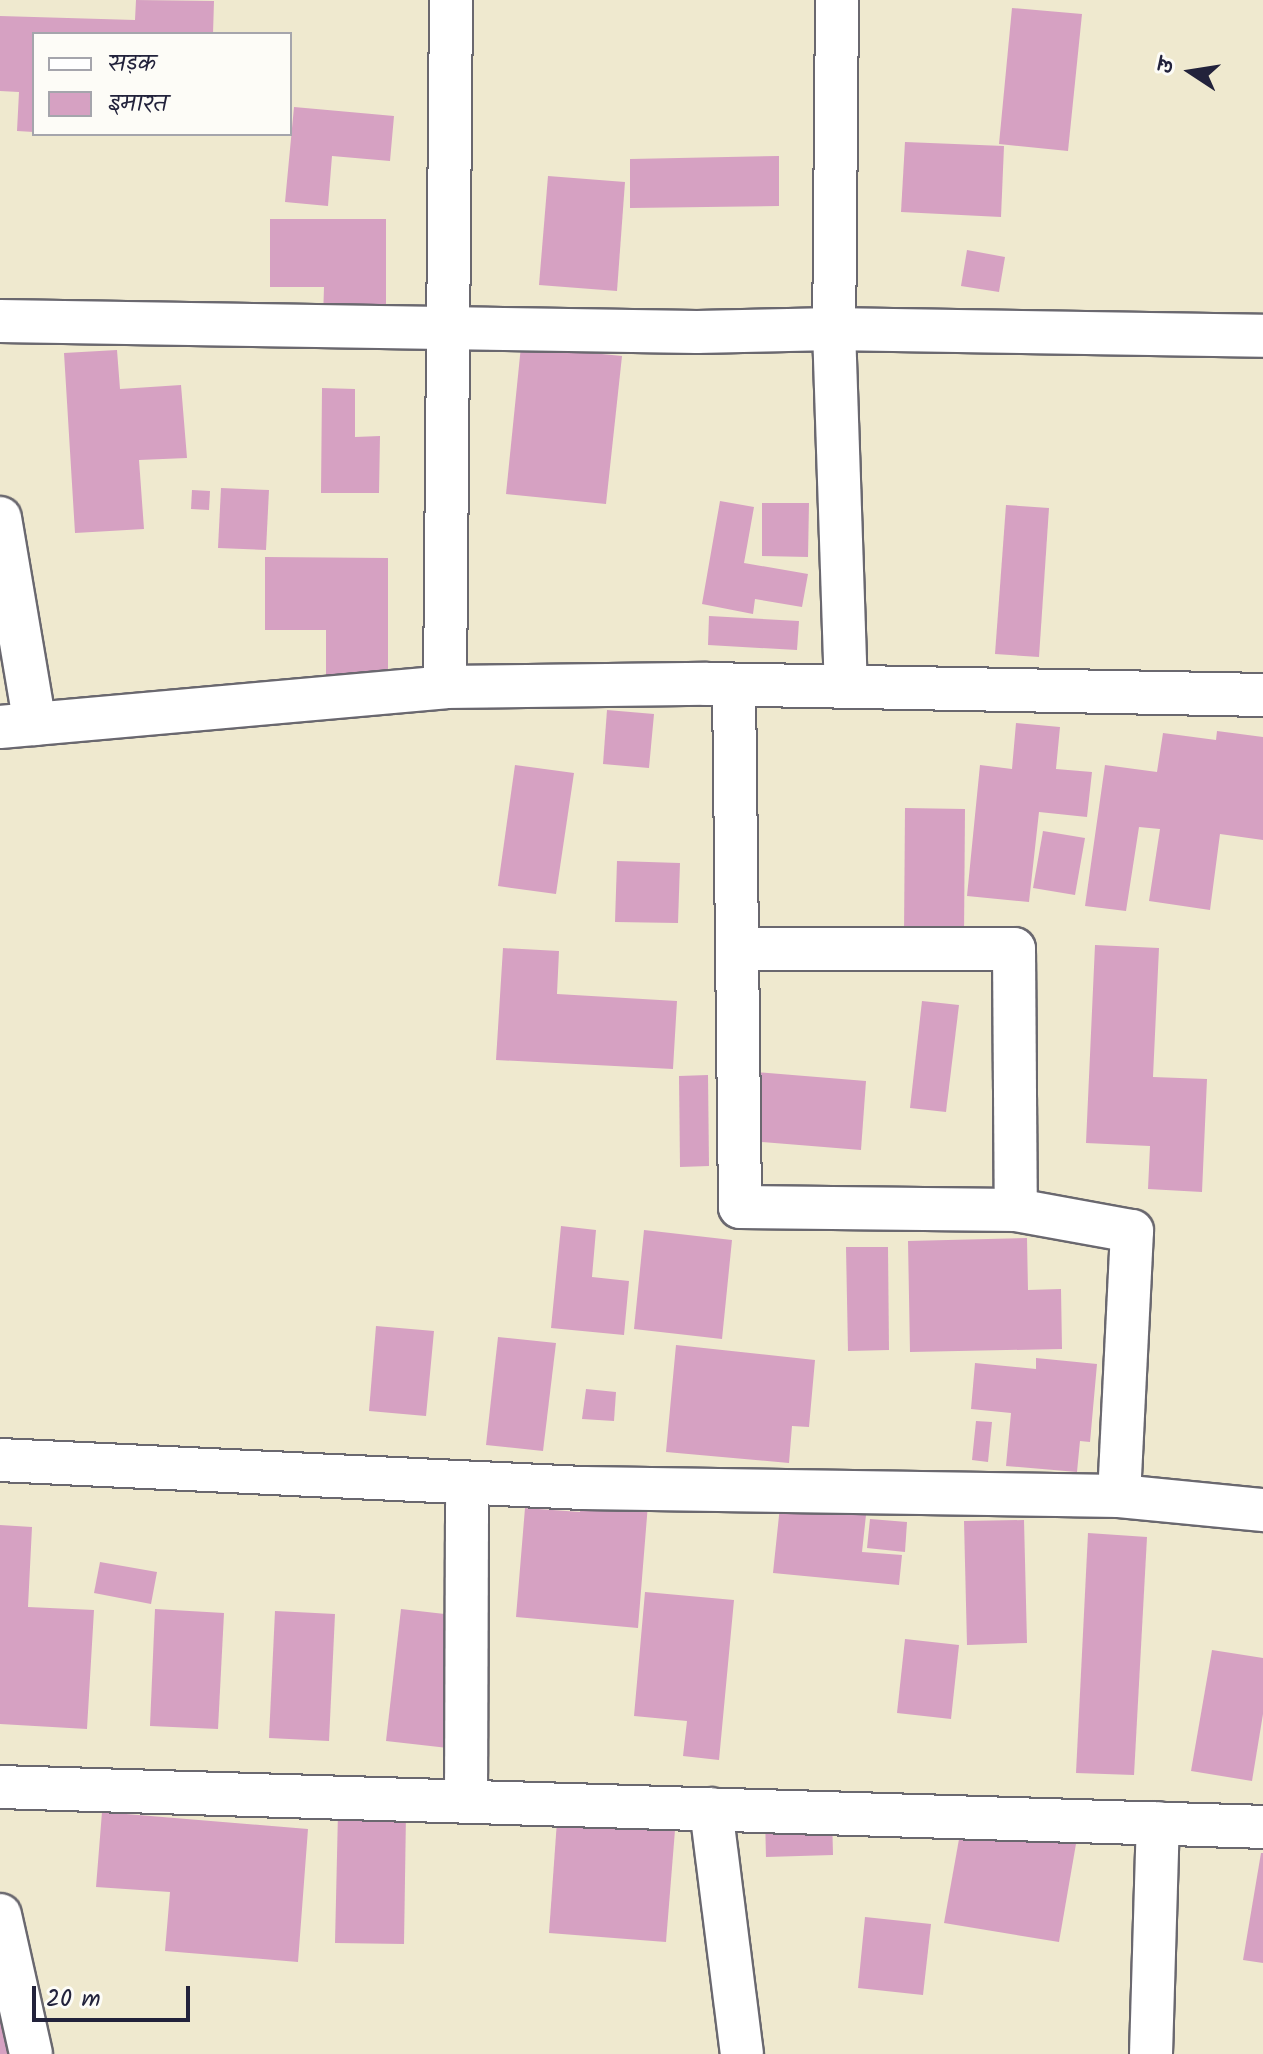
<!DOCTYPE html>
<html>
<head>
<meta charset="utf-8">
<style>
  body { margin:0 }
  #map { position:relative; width:1263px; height:2054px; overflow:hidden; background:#efe9cf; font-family:Kalam,"Playpen Sans Deva",sans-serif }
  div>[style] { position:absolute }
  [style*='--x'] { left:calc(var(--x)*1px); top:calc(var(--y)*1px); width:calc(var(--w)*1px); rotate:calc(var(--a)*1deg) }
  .building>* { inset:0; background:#d6a1c2 }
  .roads { filter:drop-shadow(2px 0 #6a686f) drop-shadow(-2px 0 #6a686f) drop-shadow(0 2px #6a686f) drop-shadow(0 -2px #6a686f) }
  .minor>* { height:42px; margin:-21px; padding:0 21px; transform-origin:21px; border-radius:21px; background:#fff }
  span { translate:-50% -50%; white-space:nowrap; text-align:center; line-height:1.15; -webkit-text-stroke:6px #fdfcf7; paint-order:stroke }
  .legend { position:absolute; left:32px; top:32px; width:260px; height:104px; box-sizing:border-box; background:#fdfcf7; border:2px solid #a5a5ac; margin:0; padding:10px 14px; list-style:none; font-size:24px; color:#22223b }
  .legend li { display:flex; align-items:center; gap:16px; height:40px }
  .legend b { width:40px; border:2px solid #a5a5ac }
  .north { position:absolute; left:1151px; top:32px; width:80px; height:80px; -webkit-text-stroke:6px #fdfcf7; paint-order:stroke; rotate:282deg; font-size:22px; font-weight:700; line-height:32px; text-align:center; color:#22223b }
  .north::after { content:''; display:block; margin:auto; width:28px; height:36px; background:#22223b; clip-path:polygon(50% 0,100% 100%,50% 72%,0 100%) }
  .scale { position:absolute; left:32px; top:1986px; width:158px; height:36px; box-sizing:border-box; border:4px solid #22223b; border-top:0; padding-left:10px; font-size:24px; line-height:28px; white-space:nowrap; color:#22223b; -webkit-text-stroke:6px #fdfcf7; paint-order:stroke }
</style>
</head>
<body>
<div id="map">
  <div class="building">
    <i style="clip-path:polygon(136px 0,214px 1px,213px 34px,34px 34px,34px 132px,17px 131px,19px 92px,0 91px,0 16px,135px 20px)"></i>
    <i style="clip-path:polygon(1012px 8px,1082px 14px,1068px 151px,999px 144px)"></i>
    <i style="clip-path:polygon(294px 107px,394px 116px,390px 161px,332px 156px,328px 206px,285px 202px)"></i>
    <i style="clip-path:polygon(905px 142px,1004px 146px,1001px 217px,901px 212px)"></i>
    <i style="clip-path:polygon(779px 156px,779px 206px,630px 208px,630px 159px)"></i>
    <i style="clip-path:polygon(548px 176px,625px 182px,617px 291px,539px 285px)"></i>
    <i style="clip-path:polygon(270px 219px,386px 219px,386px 318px,323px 318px,324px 287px,270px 287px)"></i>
    <i style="clip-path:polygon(967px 250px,1005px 257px,999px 292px,961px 286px)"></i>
    <i style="clip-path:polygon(521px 346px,622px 356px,606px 504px,506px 494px)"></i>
    <i style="clip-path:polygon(117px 350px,120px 389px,181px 385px,187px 458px,139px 460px,144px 529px,75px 533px,64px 353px)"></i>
    <i style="clip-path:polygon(322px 388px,355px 389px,355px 437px,380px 436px,379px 493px,321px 493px)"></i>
    <i style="clip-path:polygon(221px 488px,269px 490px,266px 550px,218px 548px)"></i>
    <i style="clip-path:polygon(192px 490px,210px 491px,209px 510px,191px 509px)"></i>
    <i style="clip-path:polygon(720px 501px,754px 507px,744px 563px,808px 574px,802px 607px,755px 599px,753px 614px,702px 604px)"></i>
    <i style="clip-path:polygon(762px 503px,809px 503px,808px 557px,762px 556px)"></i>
    <i style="clip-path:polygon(1006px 505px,1049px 508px,1039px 657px,995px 654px)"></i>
    <i style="clip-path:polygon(265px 557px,388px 558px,388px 678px,326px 678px,326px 630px,265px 630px)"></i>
    <i style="clip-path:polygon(709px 616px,799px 621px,797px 650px,708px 645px)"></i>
    <i style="clip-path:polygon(607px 710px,654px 714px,649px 768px,603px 764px)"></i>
    <i style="clip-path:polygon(1016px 723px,1060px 727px,1056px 769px,1092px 772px,1087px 817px,1039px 812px,1029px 902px,967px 896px,980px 765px,1012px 769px)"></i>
    <i style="clip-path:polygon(1217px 731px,1263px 737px,1263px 840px,1220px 834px,1210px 910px,1149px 901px,1160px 829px,1139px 827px,1126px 911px,1085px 906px,1105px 765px,1157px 772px,1163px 733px,1216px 740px)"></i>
    <i style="clip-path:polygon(515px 765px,574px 773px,556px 894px,498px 886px)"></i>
    <i style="clip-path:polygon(905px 808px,965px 809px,964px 935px,904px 935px)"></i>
    <i style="clip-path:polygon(1043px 831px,1085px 838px,1075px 895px,1033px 888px)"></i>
    <i style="clip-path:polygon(617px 861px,680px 863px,678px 923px,615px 922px)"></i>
    <i style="clip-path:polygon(1095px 945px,1159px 948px,1153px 1077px,1207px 1079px,1202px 1192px,1148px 1189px,1150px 1146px,1086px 1143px)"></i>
    <i style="clip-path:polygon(503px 948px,559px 951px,557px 994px,677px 1001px,673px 1069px,496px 1060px)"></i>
    <i style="clip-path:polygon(922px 1001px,959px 1005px,946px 1112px,910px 1108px)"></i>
    <i style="clip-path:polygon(756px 1072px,866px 1081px,861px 1150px,750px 1141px)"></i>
    <i style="clip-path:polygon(708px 1075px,709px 1166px,680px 1167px,679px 1076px)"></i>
    <i style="clip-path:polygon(561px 1226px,596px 1230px,592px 1277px,629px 1281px,624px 1335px,551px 1328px)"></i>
    <i style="clip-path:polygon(644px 1230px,732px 1240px,722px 1339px,634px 1329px)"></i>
    <i style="clip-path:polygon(1027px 1238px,1028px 1290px,1061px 1289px,1062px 1349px,910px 1352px,908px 1241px)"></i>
    <i style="clip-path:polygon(846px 1247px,888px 1247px,889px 1350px,848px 1351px)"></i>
    <i style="clip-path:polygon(376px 1326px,434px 1331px,426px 1416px,369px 1411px)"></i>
    <i style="clip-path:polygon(498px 1337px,556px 1343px,543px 1451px,486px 1445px)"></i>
    <i style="clip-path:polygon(676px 1345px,815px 1360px,809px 1427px,792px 1426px,789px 1463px,666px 1452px)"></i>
    <i style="clip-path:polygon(1036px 1358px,1097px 1364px,1090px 1442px,1080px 1441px,1077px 1472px,1006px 1466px,1011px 1413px,971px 1409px,975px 1363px,1036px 1369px)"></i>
    <i style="clip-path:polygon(586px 1389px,616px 1392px,614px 1421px,582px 1419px)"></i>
    <i style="clip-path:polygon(976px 1421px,992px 1422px,988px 1462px,972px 1460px)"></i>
    <i style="clip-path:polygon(581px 1498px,648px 1504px,638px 1628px,516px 1617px,525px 1508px,580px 1512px)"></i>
    <i style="clip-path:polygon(780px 1506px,866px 1515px,862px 1552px,902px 1555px,899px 1585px,773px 1573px)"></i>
    <i style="clip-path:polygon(870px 1519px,907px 1522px,905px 1552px,867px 1548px)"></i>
    <i style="clip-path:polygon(1024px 1520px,1027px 1643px,967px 1645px,964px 1521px)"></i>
    <i style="clip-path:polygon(0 1525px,32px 1527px,28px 1607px,94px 1610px,87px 1729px,0 1724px)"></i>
    <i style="clip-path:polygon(1088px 1533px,1147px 1537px,1134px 1775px,1076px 1773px)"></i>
    <i style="clip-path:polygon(100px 1562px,157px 1572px,151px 1604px,94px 1593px)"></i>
    <i style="clip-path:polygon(645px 1592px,734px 1600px,719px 1760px,683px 1756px,687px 1721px,634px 1716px)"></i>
    <i style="clip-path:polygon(155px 1609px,224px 1613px,218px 1729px,150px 1726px)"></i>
    <i style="clip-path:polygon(401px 1609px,462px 1616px,448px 1748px,386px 1741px)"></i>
    <i style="clip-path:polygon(275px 1611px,335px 1614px,329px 1741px,269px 1738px)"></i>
    <i style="clip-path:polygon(905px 1639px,959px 1645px,951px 1719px,897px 1713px)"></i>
    <i style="clip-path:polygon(1212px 1650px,1263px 1658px,1263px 1714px,1252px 1781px,1191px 1771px)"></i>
    <i style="clip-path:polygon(102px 1812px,308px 1829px,298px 1962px,165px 1951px,170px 1892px,96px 1887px)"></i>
    <i style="clip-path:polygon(338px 1812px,406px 1813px,404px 1944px,335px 1943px)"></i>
    <i style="clip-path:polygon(832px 1815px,833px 1855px,766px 1857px,765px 1817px)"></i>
    <i style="clip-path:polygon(557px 1821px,675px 1830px,666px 1942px,549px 1933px)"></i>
    <i style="clip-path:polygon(961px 1828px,1077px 1838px,1059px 1942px,944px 1923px)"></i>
    <i style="clip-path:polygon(1261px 1853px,1263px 1853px,1263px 1963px,1243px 1960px)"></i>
    <i style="clip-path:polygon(865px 1917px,931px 1924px,923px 1995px,858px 1988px)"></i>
    <i style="clip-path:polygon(7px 1978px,9px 2054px,0 2054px,0 1979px)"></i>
  </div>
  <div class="roads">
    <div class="minor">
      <i style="--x:837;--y:0;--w:329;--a:90.5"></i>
      <i style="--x:834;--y:329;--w:429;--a:0.9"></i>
      <i style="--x:0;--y:321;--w:697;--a:0.9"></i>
      <i style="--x:697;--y:332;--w:137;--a:-1.3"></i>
      <i style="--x:834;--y:329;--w:358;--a:88.1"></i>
      <i style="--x:0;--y:518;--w:209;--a:80.4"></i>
      <i style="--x:734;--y:685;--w:522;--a:89.34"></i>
      <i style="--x:740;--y:1207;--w:276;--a:0.6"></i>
      <i style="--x:1016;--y:1210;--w:118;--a:10.3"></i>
      <i style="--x:1132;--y:1231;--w:265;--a:92.8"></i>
      <i style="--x:445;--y:687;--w:687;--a:-89.5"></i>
      <i style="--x:0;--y:727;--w:447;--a:-5.1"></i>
      <i style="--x:445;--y:687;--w:262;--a:-0.7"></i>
      <i style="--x:707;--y:684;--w:556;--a:1.13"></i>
      <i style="--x:738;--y:949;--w:276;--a:0"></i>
      <i style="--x:1014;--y:949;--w:261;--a:89.6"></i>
      <i style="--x:0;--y:1460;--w:584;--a:2.75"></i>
      <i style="--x:583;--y:1488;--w:536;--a:0.86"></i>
      <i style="--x:1119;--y:1496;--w:145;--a:5.6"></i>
      <i style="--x:0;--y:1787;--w:1264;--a:1.81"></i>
      <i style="--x:466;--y:1802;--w:319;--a:-89.8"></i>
      <i style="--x:711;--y:1809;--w:247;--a:82.8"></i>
      <i style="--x:0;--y:1915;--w:142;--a:77.4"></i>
      <i style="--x:1151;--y:2054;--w:231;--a:-88.3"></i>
    </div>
  </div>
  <ul class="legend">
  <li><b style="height:10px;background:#fff"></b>सड़क</li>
  <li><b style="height:22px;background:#d6a1c2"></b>इमारत</li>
  </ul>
  <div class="north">उ</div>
  <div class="scale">20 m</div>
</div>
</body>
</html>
